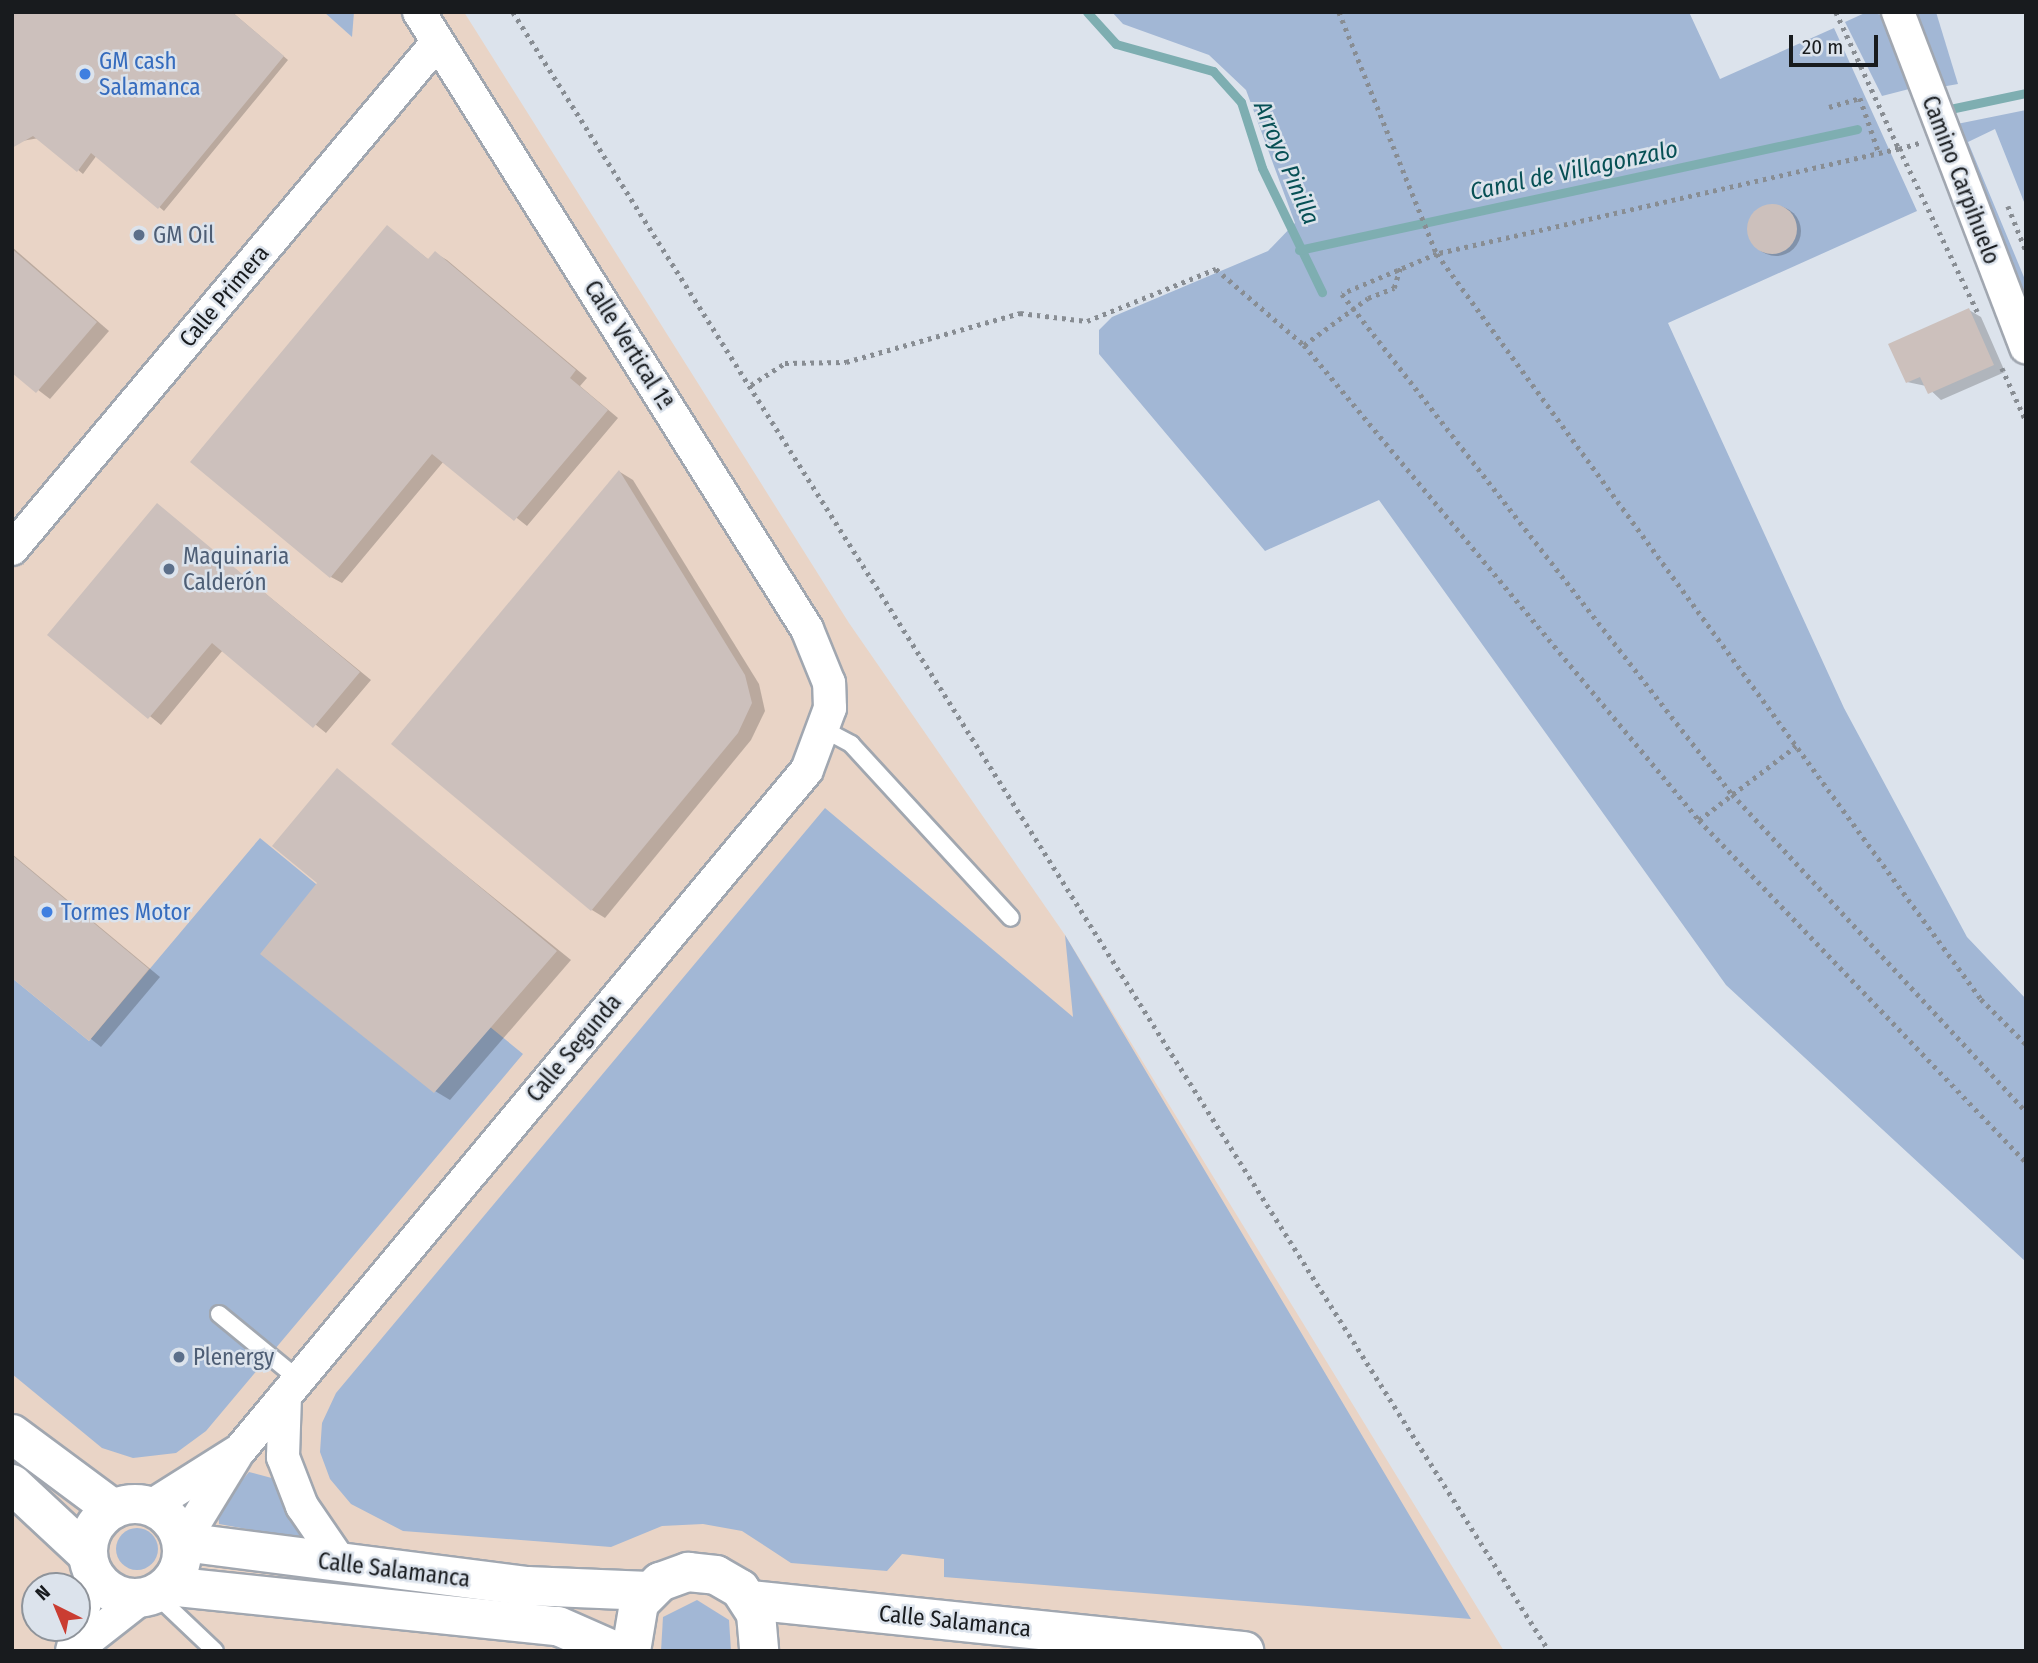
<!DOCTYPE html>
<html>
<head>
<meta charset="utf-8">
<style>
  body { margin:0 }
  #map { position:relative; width:2038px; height:1663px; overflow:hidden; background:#dce3ec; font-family:"Fira Sans Condensed",sans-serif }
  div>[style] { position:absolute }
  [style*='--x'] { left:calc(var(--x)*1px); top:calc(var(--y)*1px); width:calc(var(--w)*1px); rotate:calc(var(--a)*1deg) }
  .industrial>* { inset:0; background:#e9d4c6 }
  .green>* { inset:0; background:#a2b7d5 }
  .round { border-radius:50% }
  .shadow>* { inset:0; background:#0003 }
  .stream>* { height:9px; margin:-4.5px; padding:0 4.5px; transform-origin:4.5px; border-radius:4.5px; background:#7eaeb1 }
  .building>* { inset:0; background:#ccc0bc }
  .path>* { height:4.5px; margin-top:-2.25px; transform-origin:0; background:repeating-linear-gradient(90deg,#888d93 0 3.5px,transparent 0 8.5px) }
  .roads { filter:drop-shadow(2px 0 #a1a7b0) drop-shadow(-2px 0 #a1a7b0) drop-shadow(0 2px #a1a7b0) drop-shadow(0 -2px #a1a7b0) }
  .service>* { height:16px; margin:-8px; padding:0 8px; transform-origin:8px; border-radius:8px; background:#fff }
  .minor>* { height:32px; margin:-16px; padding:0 16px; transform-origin:16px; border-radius:16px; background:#fff }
  .primary>* { height:38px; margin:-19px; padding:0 19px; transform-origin:19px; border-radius:19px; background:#fff }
  .primary>.ring { margin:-19px; padding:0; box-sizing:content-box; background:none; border:38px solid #fff; border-radius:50% }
  .dots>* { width:19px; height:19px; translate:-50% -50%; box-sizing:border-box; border:4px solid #dce3ec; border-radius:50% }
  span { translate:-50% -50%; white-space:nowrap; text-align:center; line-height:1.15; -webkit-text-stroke:5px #dce3ec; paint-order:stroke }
  .shop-label { font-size:23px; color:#366cbe }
  .left { translate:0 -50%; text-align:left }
  .street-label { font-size:23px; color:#181b1e }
  .service-label { font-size:23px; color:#4e5e75 }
  .water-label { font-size:24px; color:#075055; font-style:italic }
  .frame { position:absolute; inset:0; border:14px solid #181b1e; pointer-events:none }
  .north { position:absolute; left:21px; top:1572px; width:70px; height:70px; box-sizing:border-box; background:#dce3ec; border:2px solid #8e939a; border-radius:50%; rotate:317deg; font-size:19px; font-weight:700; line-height:28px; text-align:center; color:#181b1e }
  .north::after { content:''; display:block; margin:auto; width:24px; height:32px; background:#ca3d32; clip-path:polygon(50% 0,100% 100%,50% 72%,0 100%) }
  .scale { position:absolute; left:1789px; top:35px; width:89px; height:32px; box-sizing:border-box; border:4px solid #181b1e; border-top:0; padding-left:9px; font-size:21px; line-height:24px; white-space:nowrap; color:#181b1e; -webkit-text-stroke:5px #dce3ec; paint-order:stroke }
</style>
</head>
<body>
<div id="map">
  <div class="industrial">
    <i style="clip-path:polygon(evenodd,12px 12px,464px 12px,849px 623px,1065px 935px,1504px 1651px,12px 1651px,12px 12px,35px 1586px,77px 1586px,77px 1628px,35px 1628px,35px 1586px)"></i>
  </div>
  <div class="green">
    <i style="clip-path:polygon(324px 12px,354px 12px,352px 37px)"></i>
    <i style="clip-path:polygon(1112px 12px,1689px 12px,1720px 79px,1834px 28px,1917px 211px,1668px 323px,1844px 708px,1967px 937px,2026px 999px,2026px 1262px,1726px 985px,1379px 500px,1265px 551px,1099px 354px,1099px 330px,1112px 317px,1268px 251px,1295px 223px,1246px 90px,1209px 55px,1123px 24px)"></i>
    <i style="clip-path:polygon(1867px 12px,1888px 16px,1913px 88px,1882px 96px,1845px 22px)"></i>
    <i style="clip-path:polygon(1916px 12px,1936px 12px,1958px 84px,1941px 87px)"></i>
    <i style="clip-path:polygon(2026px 110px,2026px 207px,1995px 129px,1968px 142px,2026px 282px,2026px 307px,1952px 125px)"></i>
    <i style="clip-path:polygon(825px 808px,1073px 1017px,1065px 935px,1471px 1619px,944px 1577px,944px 1559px,902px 1554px,887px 1571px,791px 1563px,742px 1531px,703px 1524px,662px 1526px,611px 1547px,403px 1531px,351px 1504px,330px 1479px,320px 1452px,322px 1423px,336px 1393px)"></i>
    <i style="clip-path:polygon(260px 838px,523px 1054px,206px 1431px,176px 1453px,133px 1458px,102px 1448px,12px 1374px,12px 978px,89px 1041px)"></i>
    <i style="clip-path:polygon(249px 1472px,279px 1480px,306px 1540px,219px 1524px,218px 1509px)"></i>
    <i class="round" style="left:116px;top:1528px;width:42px;height:42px"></i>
    <i style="clip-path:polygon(697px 1600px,729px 1620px,731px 1651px,661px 1651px,663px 1617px)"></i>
  </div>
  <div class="shadow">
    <i style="clip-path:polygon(232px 12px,288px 60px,164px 211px,97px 155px,83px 174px,39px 138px,22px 141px)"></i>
    <i class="round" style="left:1751px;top:206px;width:50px;height:50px"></i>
    <i style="clip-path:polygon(388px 227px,429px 260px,435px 253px,447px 260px,587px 378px,580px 386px,618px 418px,527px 526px,444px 461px,342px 583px,331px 577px)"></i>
    <i style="clip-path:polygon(12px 247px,109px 331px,50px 399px,12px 370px)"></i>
    <i style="clip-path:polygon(1969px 310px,1981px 317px,2005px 372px,1941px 400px,1926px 386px,1907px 382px)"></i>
    <i style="clip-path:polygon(620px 472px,633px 480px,759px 684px,765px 711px,751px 740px,605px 918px,592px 910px)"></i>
    <i style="clip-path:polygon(157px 505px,371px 680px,326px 733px,223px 650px,161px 725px,49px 635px)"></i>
    <i style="clip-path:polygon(337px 771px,571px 960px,450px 1100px,435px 1091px,319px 883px)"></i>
    <i style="clip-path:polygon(12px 854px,160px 977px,101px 1047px,12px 976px)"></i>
  </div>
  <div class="stream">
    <i style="--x:1087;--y:12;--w:43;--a:47.8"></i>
    <i style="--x:1116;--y:44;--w:101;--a:15.6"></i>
    <i style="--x:1213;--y:71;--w:42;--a:47.9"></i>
    <i style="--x:1241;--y:102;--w:69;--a:72.3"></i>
    <i style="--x:1262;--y:168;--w:138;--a:64.2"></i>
    <i style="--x:1950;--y:109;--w:78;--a:-11.9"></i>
    <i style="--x:1299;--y:250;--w:571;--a:-12.23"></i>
  </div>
  <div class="building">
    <i style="clip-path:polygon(12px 12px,232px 12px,284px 56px,158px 209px,91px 153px,77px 172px,33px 136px,12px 148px)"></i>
    <i class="round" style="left:1747px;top:204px;width:50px;height:50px"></i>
    <i style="clip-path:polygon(387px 225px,428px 259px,435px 251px,576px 370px,570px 378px,608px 410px,514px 521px,432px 454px,330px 578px,190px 462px)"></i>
    <i style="clip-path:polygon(12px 249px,97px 322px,36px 393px,12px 373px)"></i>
    <i style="clip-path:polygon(1969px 308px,1994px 365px,1928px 394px,1920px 377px,1906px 383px,1888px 344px)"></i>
    <i style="clip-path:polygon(619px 470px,745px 675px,752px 703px,738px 733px,591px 911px,391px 744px)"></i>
    <i style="clip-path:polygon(157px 503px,360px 672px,313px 728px,212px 643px,148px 719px,47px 635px)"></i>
    <i style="clip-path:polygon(337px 768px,557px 951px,434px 1093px,260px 954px,317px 883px,272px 846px)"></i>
    <i style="clip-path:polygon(12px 855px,149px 969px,89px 1041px,12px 978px)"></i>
  </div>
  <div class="path">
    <i style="--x:513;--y:12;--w:1939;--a:57.7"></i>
    <i style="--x:1339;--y:12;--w:261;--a:68"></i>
    <i style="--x:1437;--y:254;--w:922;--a:53.86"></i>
    <i style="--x:1981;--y:999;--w:64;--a:45"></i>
    <i style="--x:1836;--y:12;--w:151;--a:65.3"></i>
    <i style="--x:1899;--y:149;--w:21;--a:-17"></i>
    <i style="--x:1829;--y:107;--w:32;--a:-16"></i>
    <i style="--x:1860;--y:98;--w:58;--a:70.9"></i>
    <i style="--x:2008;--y:206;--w:48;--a:68.2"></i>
    <i style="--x:1977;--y:312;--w:181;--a:-115.6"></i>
    <i style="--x:1899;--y:149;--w:474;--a:167.2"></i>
    <i style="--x:1437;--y:254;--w:103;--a:157.2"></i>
    <i style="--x:1342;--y:294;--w:634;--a:52.05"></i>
    <i style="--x:1732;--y:794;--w:433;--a:47.2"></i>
    <i style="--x:1304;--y:345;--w:618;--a:50.25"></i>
    <i style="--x:1699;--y:820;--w:473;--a:46.3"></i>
    <i style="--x:2002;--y:368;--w:58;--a:65.6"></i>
    <i style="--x:751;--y:385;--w:40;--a:-32.9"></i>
    <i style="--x:785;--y:363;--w:61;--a:-0.9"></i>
    <i style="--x:846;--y:362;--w:181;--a:-15.7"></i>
    <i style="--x:1020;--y:313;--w:67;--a:6.8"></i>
    <i style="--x:1087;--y:321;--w:139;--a:-22"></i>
    <i style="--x:1216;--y:269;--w:116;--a:40.8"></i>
    <i style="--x:1304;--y:345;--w:79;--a:-36.3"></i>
    <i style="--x:1368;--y:298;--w:28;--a:-21"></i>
    <i style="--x:1394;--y:288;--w:21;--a:-73"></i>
    <i style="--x:1699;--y:820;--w:122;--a:-37.3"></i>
  </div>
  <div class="roads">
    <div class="service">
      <i style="--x:825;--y:730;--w:30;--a:28"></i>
      <i style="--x:851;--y:744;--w:236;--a:47.4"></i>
      <i style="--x:219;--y:1314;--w:102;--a:39.4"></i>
      <i style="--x:156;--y:1595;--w:81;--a:43.5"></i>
    </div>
    <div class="minor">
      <i style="--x:1898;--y:12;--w:359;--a:69.1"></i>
      <i style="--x:12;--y:549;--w:659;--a:-49.98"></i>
      <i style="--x:285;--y:1396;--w:61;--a:91.9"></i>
      <i style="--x:283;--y:1457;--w:53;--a:68.8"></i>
      <i style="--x:302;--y:1506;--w:69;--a:55.6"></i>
      <i style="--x:151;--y:1506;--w:105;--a:-32.2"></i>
      <i style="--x:240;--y:1450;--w:885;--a:-50.18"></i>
      <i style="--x:807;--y:770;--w:66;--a:-69.6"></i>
      <i style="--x:830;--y:708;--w:25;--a:-92"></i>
      <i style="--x:829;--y:683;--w:58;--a:-112.2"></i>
      <i style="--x:807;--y:629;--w:729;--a:-122.16"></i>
      <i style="--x:183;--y:1542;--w:100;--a:-58.5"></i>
      <i style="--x:72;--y:1651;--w:81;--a:-74.9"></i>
      <i style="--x:74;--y:1651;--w:84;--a:-38.2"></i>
    </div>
    <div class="primary">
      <i style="--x:12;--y:1434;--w:126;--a:36.6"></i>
      <i style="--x:12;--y:1484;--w:103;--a:43"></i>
      <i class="ring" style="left:88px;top:1504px;width:56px;height:56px"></i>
      <i style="--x:183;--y:1542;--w:347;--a:7.3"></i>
      <i style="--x:527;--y:1586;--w:122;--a:2.3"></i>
      <i style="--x:168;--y:1586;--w:392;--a:5.9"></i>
      <i style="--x:558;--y:1626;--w:62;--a:23.7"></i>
      <i style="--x:750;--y:1600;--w:497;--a:5.9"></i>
      <i style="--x:631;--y:1651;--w:49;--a:-80.5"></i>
      <i style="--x:639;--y:1603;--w:30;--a:-45"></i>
      <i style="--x:660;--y:1582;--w:30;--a:-20"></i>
      <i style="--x:688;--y:1572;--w:28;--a:6"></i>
      <i style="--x:716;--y:1575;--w:28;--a:30"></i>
      <i style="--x:740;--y:1589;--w:30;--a:57"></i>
      <i style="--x:756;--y:1614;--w:37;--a:85"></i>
    </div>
  </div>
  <div class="dots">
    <i style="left:85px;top:74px;background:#3f7fe0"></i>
    <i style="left:139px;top:235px;background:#5c6f8a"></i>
    <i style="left:169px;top:569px;background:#5c6f8a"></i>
    <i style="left:47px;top:912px;background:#3f7fe0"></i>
    <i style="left:179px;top:1357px;background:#5c6f8a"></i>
  </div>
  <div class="shop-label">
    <span class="left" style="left:99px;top:74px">GM cash<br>Salamanca</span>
    <span class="left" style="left:61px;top:912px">Tormes Motor</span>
  </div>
  <div class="street-label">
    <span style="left:1961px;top:180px;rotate:69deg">Camino Carpihuelo</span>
    <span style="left:224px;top:296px;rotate:-50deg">Calle Primera</span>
    <span style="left:629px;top:345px;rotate:58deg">Calle Vertical 1ª</span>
    <span style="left:574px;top:1048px;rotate:-50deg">Calle Segunda</span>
    <span style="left:394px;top:1570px;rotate:7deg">Calle Salamanca</span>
    <span style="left:955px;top:1621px;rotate:6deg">Calle Salamanca</span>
  </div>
  <div class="service-label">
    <span class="left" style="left:153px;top:235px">GM Oil</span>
    <span class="left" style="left:183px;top:569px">Maquinaria<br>Calderón</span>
    <span class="left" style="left:193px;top:1357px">Plenergy</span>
  </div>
  <div class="water-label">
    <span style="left:1286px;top:163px;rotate:67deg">Arroyo Pinilla</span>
    <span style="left:1574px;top:171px;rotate:-12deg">Canal de Villagonzalo</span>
  </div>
  <div class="frame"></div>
  <div class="north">N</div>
  <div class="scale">20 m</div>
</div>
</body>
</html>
